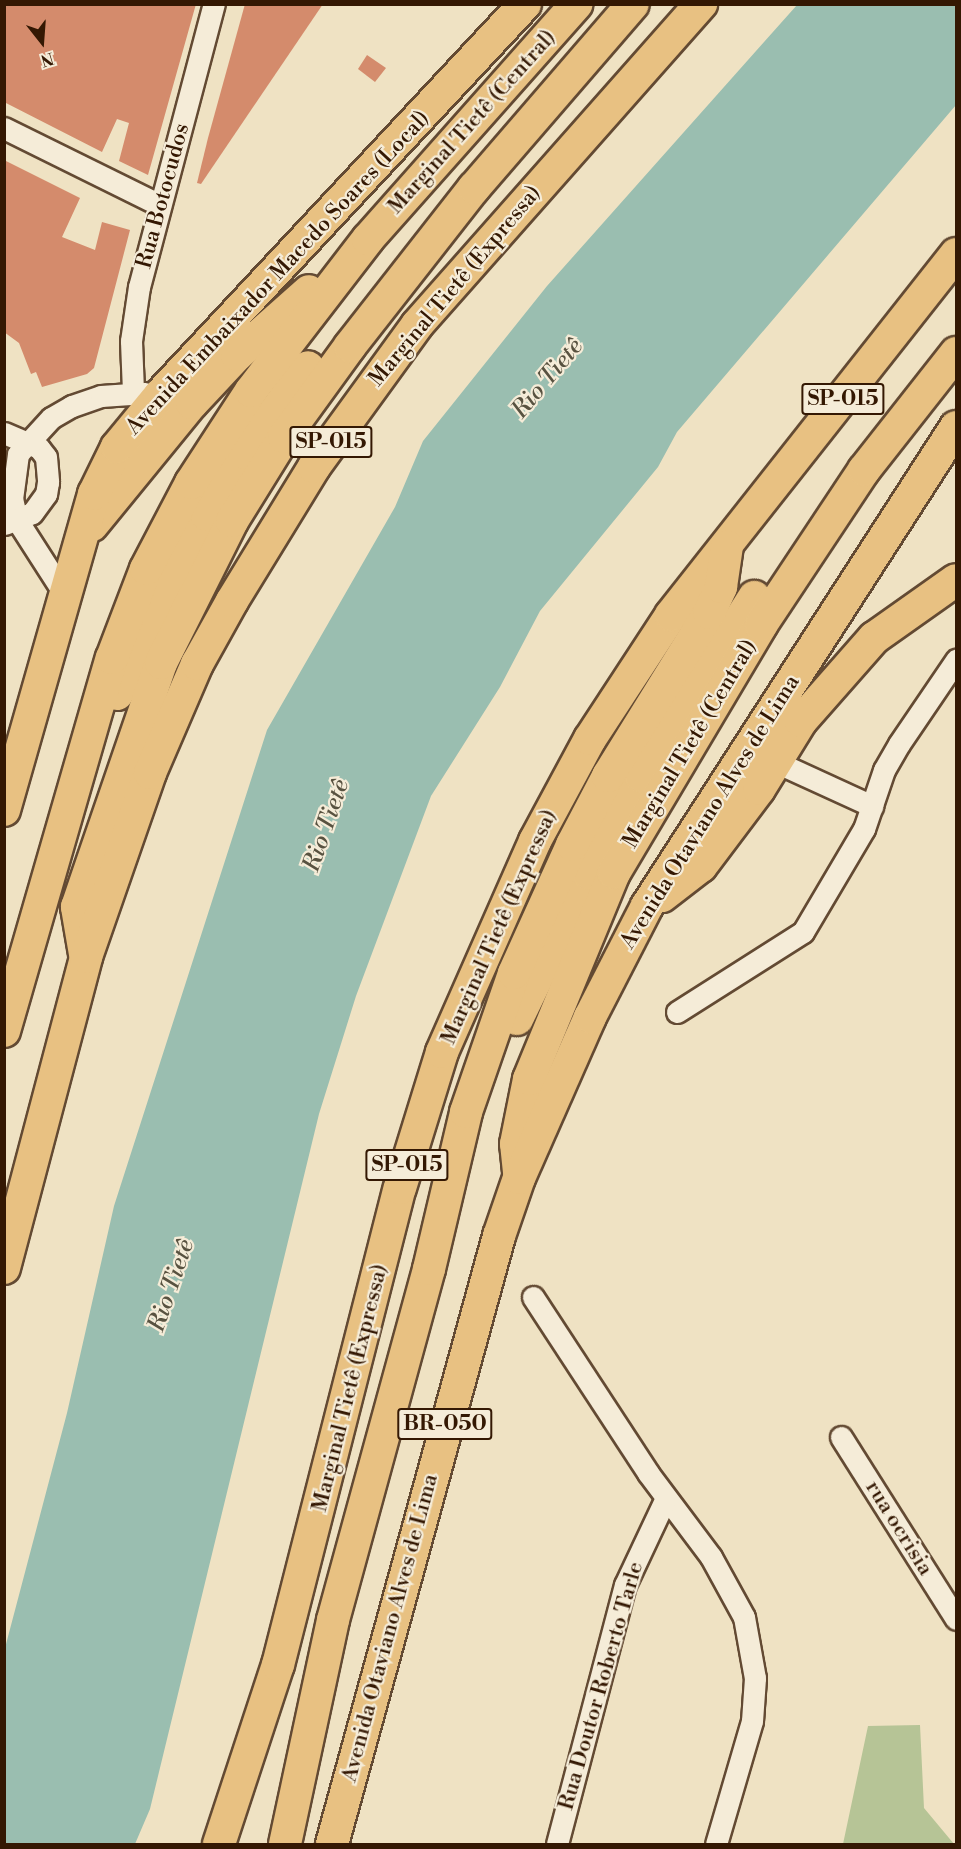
<!DOCTYPE html>
<html>
<head>
<meta charset="utf-8">
<style>
  body { margin:0 }
  #map { position:relative; width:961px; height:1849px; overflow:hidden; background:#efe2c3; font-family:"Libre Bodoni",serif }
  div>[style] { position:absolute }
  [style*='--x'] { left:calc(var(--x)*1px); top:calc(var(--y)*1px); width:calc(var(--w)*1px); rotate:calc(var(--a)*1deg) }
  .green>* { inset:0; background:#b6c496 }
  .water>* { inset:0; background:#9abeb0 }
  .building>* { inset:0; background:#d48b6c }
  .roads { filter:drop-shadow(2px 0 #634a33) drop-shadow(-2px 0 #634a33) drop-shadow(0 2px #634a33) drop-shadow(0 -2px #634a33) }
  .minor>* { height:21px; margin:-10.5px; padding:0 10.5px; transform-origin:10.5px; border-radius:10.5px; background:#f5ecd8 }
  .highway>* { height:32px; margin:-16px; padding:0 16px; transform-origin:16px; border-radius:16px; background:#e8c182 }
  span { translate:-50% -50%; white-space:nowrap; text-align:center; line-height:1.15; -webkit-text-stroke:4.5px #f5ecd8; paint-order:stroke }
  .shield-label span { padding:2px 4px; background:#f5ecd8; border:2px solid; border-radius:4px; -webkit-text-stroke-width:0 }
  .shield-label { font-size:21px; color:#341803; font-weight:700 }
  .street-label { font-size:22px; color:#341803 }
  .water-label { font-size:24px; color:#585240; font-style:italic }
  .frame { position:absolute; inset:0; border:6px solid #341803; pointer-events:none }
  .north { position:absolute; left:12px; top:12px; width:60px; height:60px; -webkit-text-stroke:4px #f5ecd8; paint-order:stroke; rotate:163deg; font-size:16px; font-weight:700; line-height:24px; text-align:center; color:#341803 }
  .north::after { content:''; display:block; margin:auto; width:21px; height:27px; background:#341803; clip-path:polygon(50% 0,100% 100%,50% 72%,0 100%) }
</style>
</head>
<body>
<div id="map">
  <div class="green">
    <i style="clip-path:polygon(920px 1725px,924px 1808px,954px 1844px,843px 1844px,868px 1726px)"></i>
  </div>
  <div class="water">
    <i style="clip-path:polygon(797px 5px,956px 5px,956px 105px,677px 432px,658px 467px,540px 611px,500px 687px,431px 796px,356px 996px,319px 1114px,150px 1809px,135px 1844px,5px 1844px,5px 1648px,67px 1413px,114px 1206px,267px 730px,395px 507px,423px 441px,547px 286px)"></i>
  </div>
  <div class="building">
    <i style="clip-path:polygon(4px 4px,196px 4px,148px 175px,119px 161px,129px 123px,117px 119px,102px 152px,4px 102px)"></i>
    <i style="clip-path:polygon(245px 4px,323px 4px,201px 184px,197px 183px,208px 138px)"></i>
    <i style="clip-path:polygon(367px 55px,386px 68px,375px 82px,358px 69px)"></i>
    <i style="clip-path:polygon(4px 160px,80px 198px,62px 237px,95px 250px,102px 222px,130px 230px,94px 368px,87px 374px,42px 387px,36px 372px,31px 374px,19px 343px,4px 332px)"></i>
  </div>
  <div class="roads">
    <div class="minor">
      <i style="--x:4;--y:128;--w:174;--a:26.3"></i>
      <i style="--x:133;--y:391;--w:50;--a:-92.3"></i>
      <i style="--x:131;--y:341;--w:55;--a:-81.6"></i>
      <i style="--x:139;--y:287;--w:293;--a:-75.2"></i>
      <i style="--x:4;--y:433;--w:38;--a:23"></i>
      <i style="--x:39;--y:448;--w:11;--a:52"></i>
      <i style="--x:46;--y:457;--w:25;--a:85"></i>
      <i style="--x:48;--y:482;--w:12;--a:99"></i>
      <i style="--x:46;--y:494;--w:24;--a:126"></i>
      <i style="--x:32;--y:513;--w:29;--a:158"></i>
      <i style="--x:67;--y:598;--w:93;--a:-122.7"></i>
      <i style="--x:17;--y:520;--w:22;--a:-103"></i>
      <i style="--x:12;--y:499;--w:45;--a:-82.4"></i>
      <i style="--x:18;--y:454;--w:49;--a:-47.5"></i>
      <i style="--x:51;--y:418;--w:24;--a:-30"></i>
      <i style="--x:72;--y:406;--w:31;--a:-19"></i>
      <i style="--x:101;--y:396;--w:44;--a:-3.9"></i>
      <i style="--x:776;--y:762;--w:106;--a:24.6"></i>
      <i style="--x:677;--y:1012;--w:149;--a:-32.4"></i>
      <i style="--x:803;--y:932;--w:120;--a:-59.4"></i>
      <i style="--x:864;--y:829;--w:62;--a:-71.3"></i>
      <i style="--x:884;--y:770;--w:30;--a:-60"></i>
      <i style="--x:899;--y:744;--w:102;--a:-55.8"></i>
      <i style="--x:533;--y:1297;--w:210;--a:56.8"></i>
      <i style="--x:648;--y:1473;--w:105;--a:53.1"></i>
      <i style="--x:711;--y:1557;--w:68;--a:61.2"></i>
      <i style="--x:744;--y:1617;--w:62;--a:79.8"></i>
      <i style="--x:755;--y:1678;--w:43;--a:94"></i>
      <i style="--x:752;--y:1721;--w:128;--a:106.3"></i>
      <i style="--x:841;--y:1437;--w:215;--a:57.7"></i>
      <i style="--x:557;--y:1844;--w:268;--a:-75.3"></i>
      <i style="--x:625;--y:1585;--w:96;--a:-64.8"></i>
    </div>
    <div class="highway">
      <i style="--x:92;--y:525;--w:158;--a:-50.7"></i>
      <i style="--x:192;--y:403;--w:66;--a:-46.8"></i>
      <i style="--x:237;--y:355;--w:96;--a:-41.6"></i>
      <i style="--x:117;--y:694;--w:200;--a:-63.3"></i>
      <i style="--x:207;--y:515;--w:72;--a:-59.2"></i>
      <i style="--x:244;--y:453;--w:107;--a:-53.3"></i>
      <i style="--x:4;--y:810;--w:329;--a:-74.1"></i>
      <i style="--x:94;--y:494;--w:52;--a:-63.9"></i>
      <i style="--x:117;--y:447;--w:67;--a:-50.4"></i>
      <i style="--x:160;--y:395;--w:535;--a:-46.97"></i>
      <i style="--x:662;--y:896;--w:49;--a:-37.6"></i>
      <i style="--x:701;--y:866;--w:96;--a:-53"></i>
      <i style="--x:759;--y:789;--w:80;--a:-58.3"></i>
      <i style="--x:801;--y:721;--w:111;--a:-48.7"></i>
      <i style="--x:874;--y:638;--w:100;--a:-35.3"></i>
      <i style="--x:85;--y:954;--w:48;--a:-99.7"></i>
      <i style="--x:77;--y:907;--w:258;--a:-71"></i>
      <i style="--x:161;--y:663;--w:159;--a:-63.4"></i>
      <i style="--x:232;--y:521;--w:99;--a:-58.2"></i>
      <i style="--x:284;--y:437;--w:112;--a:-54"></i>
      <i style="--x:350;--y:346;--w:201;--a:-51.9"></i>
      <i style="--x:474;--y:188;--w:243;--a:-49.2"></i>
      <i style="--x:517;--y:1019;--w:162;--a:-64.1"></i>
      <i style="--x:588;--y:873;--w:111;--a:-61.3"></i>
      <i style="--x:641;--y:776;--w:212;--a:-57.7"></i>
      <i style="--x:4;--y:1031;--w:388;--a:-73.9"></i>
      <i style="--x:112;--y:658;--w:95;--a:-69.1"></i>
      <i style="--x:146;--y:569;--w:97;--a:-62.4"></i>
      <i style="--x:191;--y:483;--w:110;--a:-56.9"></i>
      <i style="--x:251;--y:391;--w:192;--a:-52.4"></i>
      <i style="--x:368;--y:239;--w:314;--a:-48.4"></i>
      <i style="--x:519;--y:1172;--w:28;--a:-96"></i>
      <i style="--x:516;--y:1144;--w:66;--a:-78.7"></i>
      <i style="--x:529;--y:1079;--w:223;--a:-67.6"></i>
      <i style="--x:614;--y:873;--w:288;--a:-59.3"></i>
      <i style="--x:761;--y:625;--w:186;--a:-56.4"></i>
      <i style="--x:864;--y:470;--w:149;--a:-51.8"></i>
      <i style="--x:4;--y:1268;--w:322;--a:-75.2"></i>
      <i style="--x:86;--y:957;--w:195;--a:-70.8"></i>
      <i style="--x:150;--y:773;--w:119;--a:-66.7"></i>
      <i style="--x:197;--y:664;--w:72;--a:-60.9"></i>
      <i style="--x:232;--y:601;--w:157;--a:-58.5"></i>
      <i style="--x:314;--y:467;--w:175;--a:-54"></i>
      <i style="--x:417;--y:325;--w:429;--a:-48.5"></i>
      <i style="--x:219;--y:1844;--w:188;--a:-71.8"></i>
      <i style="--x:278;--y:1665;--w:492;--a:-75.7"></i>
      <i style="--x:400;--y:1188;--w:142;--a:-72.8"></i>
      <i style="--x:442;--y:1052;--w:231;--a:-66.2"></i>
      <i style="--x:535;--y:841;--w:116;--a:-61.7"></i>
      <i style="--x:590;--y:739;--w:148;--a:-56.8"></i>
      <i style="--x:671;--y:615;--w:460;--a:-51.7"></i>
      <i style="--x:285;--y:1844;--w:229;--a:-77.9"></i>
      <i style="--x:333;--y:1620;--w:364;--a:-74.7"></i>
      <i style="--x:429;--y:1269;--w:161;--a:-76.7"></i>
      <i style="--x:466;--y:1112;--w:147;--a:-70.9"></i>
      <i style="--x:514;--y:973;--w:141;--a:-65.6"></i>
      <i style="--x:572;--y:845;--w:78;--a:-62.4"></i>
      <i style="--x:608;--y:776;--w:192;--a:-58.2"></i>
      <i style="--x:709;--y:613;--w:29;--a:-65"></i>
      <i style="--x:721;--y:587;--w:41;--a:-81.7"></i>
      <i style="--x:332;--y:1844;--w:631;--a:-74.64"></i>
      <i style="--x:499;--y:1236;--w:61;--a:-71"></i>
      <i style="--x:519;--y:1178;--w:176;--a:-66.2"></i>
      <i style="--x:590;--y:1017;--w:125;--a:-62.8"></i>
      <i style="--x:647;--y:906;--w:570;--a:-57.17"></i>
    </div>
  </div>
  <div class="shield-label">
    <span style="left:843px;top:399px">SP-015</span>
    <span style="left:331px;top:442px">SP-015</span>
    <span style="left:407px;top:1165px">SP-015</span>
    <span style="left:445px;top:1424px">BR-050</span>
  </div>
  <div class="street-label">
    <span style="left:472px;top:122px;rotate:-48deg">Marginal Tietê (Central)</span>
    <span style="left:163px;top:196px;rotate:-75deg">Rua Botocudos</span>
    <span style="left:278px;top:273px;rotate:-47deg">Avenida Embaixador Macedo Soares (Local)</span>
    <span style="left:455px;top:286px;rotate:-50deg">Marginal Tietê (Expressa)</span>
    <span style="left:690px;top:744px;rotate:-59deg">Marginal Tietê (Central)</span>
    <span style="left:710px;top:812px;rotate:-58deg">Avenida Otaviano Alves de Lima</span>
    <span style="left:499px;top:927px;rotate:-66deg">Marginal Tietê (Expressa)</span>
    <span style="left:350px;top:1388px;rotate:-76deg">Marginal Tietê (Expressa)</span>
    <span style="left:899px;top:1528px;rotate:58deg">rua ocrisia</span>
    <span style="left:390px;top:1628px;rotate:-75deg">Avenida Otaviano Alves de Lima</span>
    <span style="left:601px;top:1686px;rotate:-74deg">Rua Doutor Roberto Tarle</span>
  </div>
  <div class="water-label">
    <span style="left:548px;top:379px;rotate:-50deg">Rio Tietê</span>
    <span style="left:327px;top:826px;rotate:-71deg">Rio Tietê</span>
    <span style="left:172px;top:1286px;rotate:-71deg">Rio Tietê</span>
  </div>
  <div class="frame"></div>
  <div class="north">N</div>
</div>
</body>
</html>
